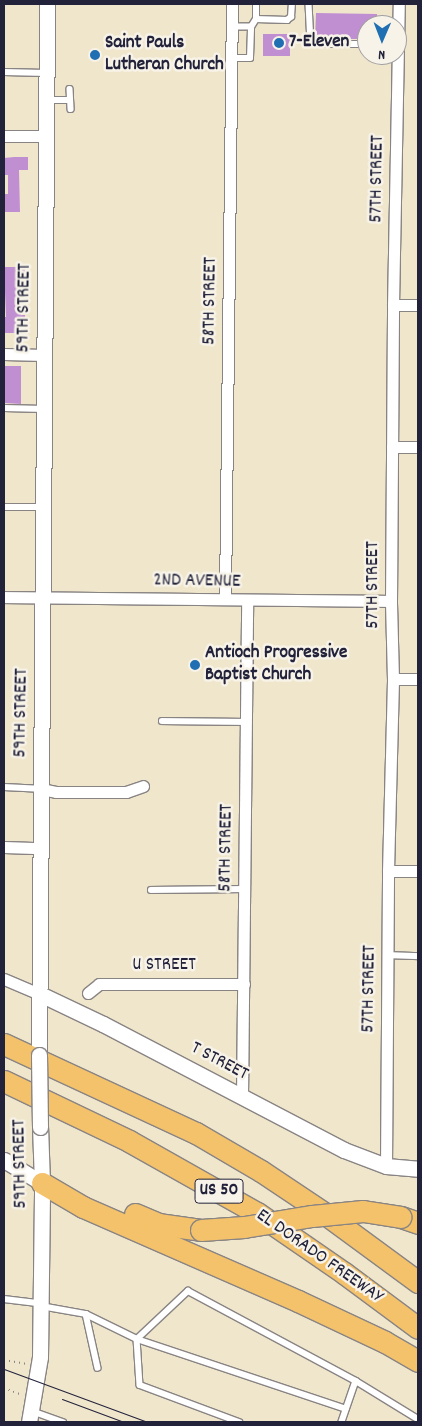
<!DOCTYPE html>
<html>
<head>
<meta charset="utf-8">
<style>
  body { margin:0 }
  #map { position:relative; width:422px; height:1426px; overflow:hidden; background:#f0e6cc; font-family:Dekko,sans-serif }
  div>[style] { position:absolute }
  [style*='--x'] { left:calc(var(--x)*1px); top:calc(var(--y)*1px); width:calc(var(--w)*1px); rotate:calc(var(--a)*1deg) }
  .building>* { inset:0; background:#c08fd1 }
  .path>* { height:2px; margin-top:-1px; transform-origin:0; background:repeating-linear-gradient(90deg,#898484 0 1px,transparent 0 5px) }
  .roads { filter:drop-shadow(1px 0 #898484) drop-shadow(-1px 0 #898484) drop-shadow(0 1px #898484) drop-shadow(0 -1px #898484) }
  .service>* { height:5.5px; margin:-2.75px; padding:0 2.75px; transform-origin:2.75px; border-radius:2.75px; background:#fff }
  .minor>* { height:11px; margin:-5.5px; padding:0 5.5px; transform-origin:5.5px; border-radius:5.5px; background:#fff }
  .tertiary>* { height:15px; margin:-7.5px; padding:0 7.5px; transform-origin:7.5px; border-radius:7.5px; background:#fff }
  .motorway>* { height:21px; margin:-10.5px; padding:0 10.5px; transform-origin:10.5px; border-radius:10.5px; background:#f4c26a }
  .tram>* { height:1px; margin:-0.5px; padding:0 0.5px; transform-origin:0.5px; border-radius:0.5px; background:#22223b }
  .bridges { filter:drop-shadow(1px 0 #898484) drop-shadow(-1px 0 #898484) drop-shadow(0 1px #898484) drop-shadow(0 -1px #898484) }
  .tertiary-bridge>* { height:15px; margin:-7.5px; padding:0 7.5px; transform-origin:7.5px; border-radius:7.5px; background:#fff }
  .motorway-bridge>* { height:21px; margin:-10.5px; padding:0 10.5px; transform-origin:10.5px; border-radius:10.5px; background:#f4c26a }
  .dots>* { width:14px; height:14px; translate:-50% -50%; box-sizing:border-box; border:2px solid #f7f3e8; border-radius:50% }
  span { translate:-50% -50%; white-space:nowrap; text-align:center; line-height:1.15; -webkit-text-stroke:5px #f7f3e8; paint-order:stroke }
  .shield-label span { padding:1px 4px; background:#f7f3e8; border:1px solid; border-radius:4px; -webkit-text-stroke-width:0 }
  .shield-label { font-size:18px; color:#22223b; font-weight:700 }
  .poi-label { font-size:19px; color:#22223b; font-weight:700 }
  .left { translate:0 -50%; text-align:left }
  .street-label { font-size:19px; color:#22223b }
  .frame { position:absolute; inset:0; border:5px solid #22223b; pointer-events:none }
  .north { position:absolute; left:357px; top:15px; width:50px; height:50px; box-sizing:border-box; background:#f7f3e8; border:1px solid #a29fa3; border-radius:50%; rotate:181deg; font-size:14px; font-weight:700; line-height:20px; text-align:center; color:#22223b }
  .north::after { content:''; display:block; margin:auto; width:18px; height:22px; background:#1f6fb2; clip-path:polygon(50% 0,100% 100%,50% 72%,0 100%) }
</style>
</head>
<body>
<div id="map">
  <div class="building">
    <i style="clip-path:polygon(316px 13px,377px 14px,377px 25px,367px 25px,367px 39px,315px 39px)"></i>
    <i style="clip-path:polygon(263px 34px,290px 34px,290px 56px,263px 56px)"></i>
    <i style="clip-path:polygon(14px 157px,28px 157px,28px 170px,19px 170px,20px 212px,4px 212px,4px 194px,8px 194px,8px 175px,4px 175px,4px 158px)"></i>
    <i style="clip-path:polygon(4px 267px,25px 267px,25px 282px,21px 282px,21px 315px,25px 315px,25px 333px,4px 333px,4px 317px,6px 317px)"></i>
    <i style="clip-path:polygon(4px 366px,21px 366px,21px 404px,4px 403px)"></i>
  </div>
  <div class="path">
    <i style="--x:4;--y:1360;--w:22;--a:10"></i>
    <i style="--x:4;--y:1388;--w:17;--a:21"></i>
  </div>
  <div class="roads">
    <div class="service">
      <i style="--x:309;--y:4;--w:40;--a:87.1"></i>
      <i style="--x:311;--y:44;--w:56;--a:0"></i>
      <i style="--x:256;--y:19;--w:31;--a:2"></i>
      <i style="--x:287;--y:20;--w:5;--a:-37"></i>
      <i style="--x:291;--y:17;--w:13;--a:-86"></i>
      <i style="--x:251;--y:27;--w:9;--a:-58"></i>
      <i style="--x:256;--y:19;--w:15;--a:-90"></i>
      <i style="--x:232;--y:58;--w:18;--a:0"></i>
      <i style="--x:250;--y:58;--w:31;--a:-88"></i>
      <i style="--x:251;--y:27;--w:19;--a:180"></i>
      <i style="--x:4;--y:72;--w:42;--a:1.4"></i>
      <i style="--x:70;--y:89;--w:20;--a:87"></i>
      <i style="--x:48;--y:100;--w:22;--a:0"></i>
      <i style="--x:4;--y:408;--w:40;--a:1.4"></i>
      <i style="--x:4;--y:507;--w:39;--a:0"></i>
      <i style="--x:162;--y:721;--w:84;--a:0.7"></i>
      <i style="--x:4;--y:787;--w:35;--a:3"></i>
      <i style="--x:151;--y:890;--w:93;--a:-0.6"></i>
      <i style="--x:388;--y:955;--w:30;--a:2"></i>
      <i style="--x:4;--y:1299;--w:35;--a:7"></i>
      <i style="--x:41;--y:1306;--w:46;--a:10.1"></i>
      <i style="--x:86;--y:1314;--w:57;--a:26.1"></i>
      <i style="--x:137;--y:1339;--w:220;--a:18.5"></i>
      <i style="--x:86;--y:1314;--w:55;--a:77.5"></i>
      <i style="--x:137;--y:1339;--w:70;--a:-43.3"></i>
      <i style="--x:188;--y:1291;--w:191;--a:28.2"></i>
      <i style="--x:356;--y:1381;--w:43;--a:108.9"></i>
      <i style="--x:137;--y:1339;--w:46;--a:86.3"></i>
      <i style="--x:140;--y:1385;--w:106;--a:20.5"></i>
      <i style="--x:356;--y:1381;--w:73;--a:31.5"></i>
      <i style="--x:32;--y:1411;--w:33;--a:20"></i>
    </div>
    <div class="minor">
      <i style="--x:4;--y:136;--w:41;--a:0"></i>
      <i style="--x:393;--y:305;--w:25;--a:0"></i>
      <i style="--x:4;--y:354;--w:40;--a:1.4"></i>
      <i style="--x:392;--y:447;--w:26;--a:0"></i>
      <i style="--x:4;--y:597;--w:387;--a:0.6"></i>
      <i style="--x:225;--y:599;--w:595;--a:-89.33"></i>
      <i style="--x:393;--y:679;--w:25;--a:0"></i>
      <i style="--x:41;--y:789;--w:15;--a:11"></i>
      <i style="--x:56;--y:792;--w:70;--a:0"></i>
      <i style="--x:126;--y:792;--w:18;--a:-19"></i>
      <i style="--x:4;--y:847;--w:37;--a:2"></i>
      <i style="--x:388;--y:871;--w:30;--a:0"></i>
      <i style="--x:4;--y:979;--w:39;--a:23"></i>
      <i style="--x:88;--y:993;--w:14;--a:-39"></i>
      <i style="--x:99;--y:984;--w:145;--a:0"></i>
      <i style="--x:242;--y:1097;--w:497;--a:-89.4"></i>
      <i style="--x:386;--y:1166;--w:295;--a:-89.6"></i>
      <i style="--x:388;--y:871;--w:192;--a:-88.5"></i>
      <i style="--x:393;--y:679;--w:78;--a:-91.5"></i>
      <i style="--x:391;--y:601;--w:296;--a:-89.6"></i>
      <i style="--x:393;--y:305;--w:301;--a:-88.9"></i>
    </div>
    <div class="tertiary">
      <i style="--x:40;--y:994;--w:70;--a:25.5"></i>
      <i style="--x:103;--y:1024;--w:272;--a:27.6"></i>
      <i style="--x:344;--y:1150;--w:45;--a:20.9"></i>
      <i style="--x:386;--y:1166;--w:32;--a:5"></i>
      <i style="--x:39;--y:1055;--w:1051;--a:-89.56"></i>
      <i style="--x:4;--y:1160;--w:44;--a:31.2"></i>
      <i style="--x:29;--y:1422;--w:66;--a:-80.4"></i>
      <i style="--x:40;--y:1357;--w:174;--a:-89.3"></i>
      <i style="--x:42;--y:1183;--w:56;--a:-92"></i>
    </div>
    <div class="motorway">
      <i style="--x:4;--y:1044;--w:212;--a:24.9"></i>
      <i style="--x:196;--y:1133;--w:75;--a:30.3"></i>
      <i style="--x:261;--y:1171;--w:76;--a:33.7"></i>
      <i style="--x:324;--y:1213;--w:117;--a:36.3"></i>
      <i style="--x:4;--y:1081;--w:139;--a:25.6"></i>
      <i style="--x:129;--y:1141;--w:147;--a:29.4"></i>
      <i style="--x:257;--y:1213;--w:106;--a:34.6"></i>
      <i style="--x:344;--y:1273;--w:92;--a:36.6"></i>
      <i style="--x:42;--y:1183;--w:48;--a:30.3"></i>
      <i style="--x:83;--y:1207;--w:235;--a:23.6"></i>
      <i style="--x:298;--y:1301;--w:96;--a:25.2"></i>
      <i style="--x:385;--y:1342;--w:38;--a:30"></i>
      <i style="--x:135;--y:1214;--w:25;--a:23"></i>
      <i style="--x:158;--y:1224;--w:43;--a:7.9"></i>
      <i style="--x:401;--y:1217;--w:18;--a:19"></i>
    </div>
  </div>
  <div class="tram">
    <i style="--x:4;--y:1369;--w:153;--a:20.3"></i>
    <i style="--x:62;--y:1399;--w:66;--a:20.4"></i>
  </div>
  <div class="bridges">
    <div class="tertiary-bridge">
      <i style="--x:39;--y:1055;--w:72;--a:89.2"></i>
    </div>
    <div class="motorway-bridge">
      <i style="--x:201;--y:1230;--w:43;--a:-4"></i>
      <i style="--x:244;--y:1227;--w:69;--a:-9.2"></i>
      <i style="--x:312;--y:1216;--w:51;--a:-5.6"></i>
      <i style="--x:363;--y:1211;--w:38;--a:9"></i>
    </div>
  </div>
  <div class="dots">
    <i style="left:279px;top:43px;background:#1f6fb2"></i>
    <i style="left:95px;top:55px;background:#1f6fb2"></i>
    <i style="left:195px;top:665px;background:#1f6fb2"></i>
  </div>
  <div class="shield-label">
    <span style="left:219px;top:1191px">US 50</span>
  </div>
  <div class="poi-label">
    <span class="left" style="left:289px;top:43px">7-Eleven</span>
    <span class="left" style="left:105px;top:55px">Saint Pauls<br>Lutheran Church</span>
    <span class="left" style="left:205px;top:665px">Antioch Progressive<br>Baptist Church</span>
  </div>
  <div class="street-label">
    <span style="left:378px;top:179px;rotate:-89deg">57TH STREET</span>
    <span style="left:211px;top:301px;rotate:-89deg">58TH STREET</span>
    <span style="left:25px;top:308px;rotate:-89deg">59TH STREET</span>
    <span style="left:197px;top:582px;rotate:1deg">2ND AVENUE</span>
    <span style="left:374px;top:585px;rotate:-90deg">57TH STREET</span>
    <span style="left:22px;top:713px;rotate:-89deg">59TH STREET</span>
    <span style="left:227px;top:848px;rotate:-89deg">58TH STREET</span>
    <span style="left:164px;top:966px">U STREET</span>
    <span style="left:370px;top:989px;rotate:-89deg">57TH STREET</span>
    <span style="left:219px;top:1062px;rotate:28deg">T STREET</span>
    <span style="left:21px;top:1164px;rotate:-91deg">59TH STREET</span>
    <span style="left:319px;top:1257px;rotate:35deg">EL DORADO FREEWAY</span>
  </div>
  <div class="frame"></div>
  <div class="north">N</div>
</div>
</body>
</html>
